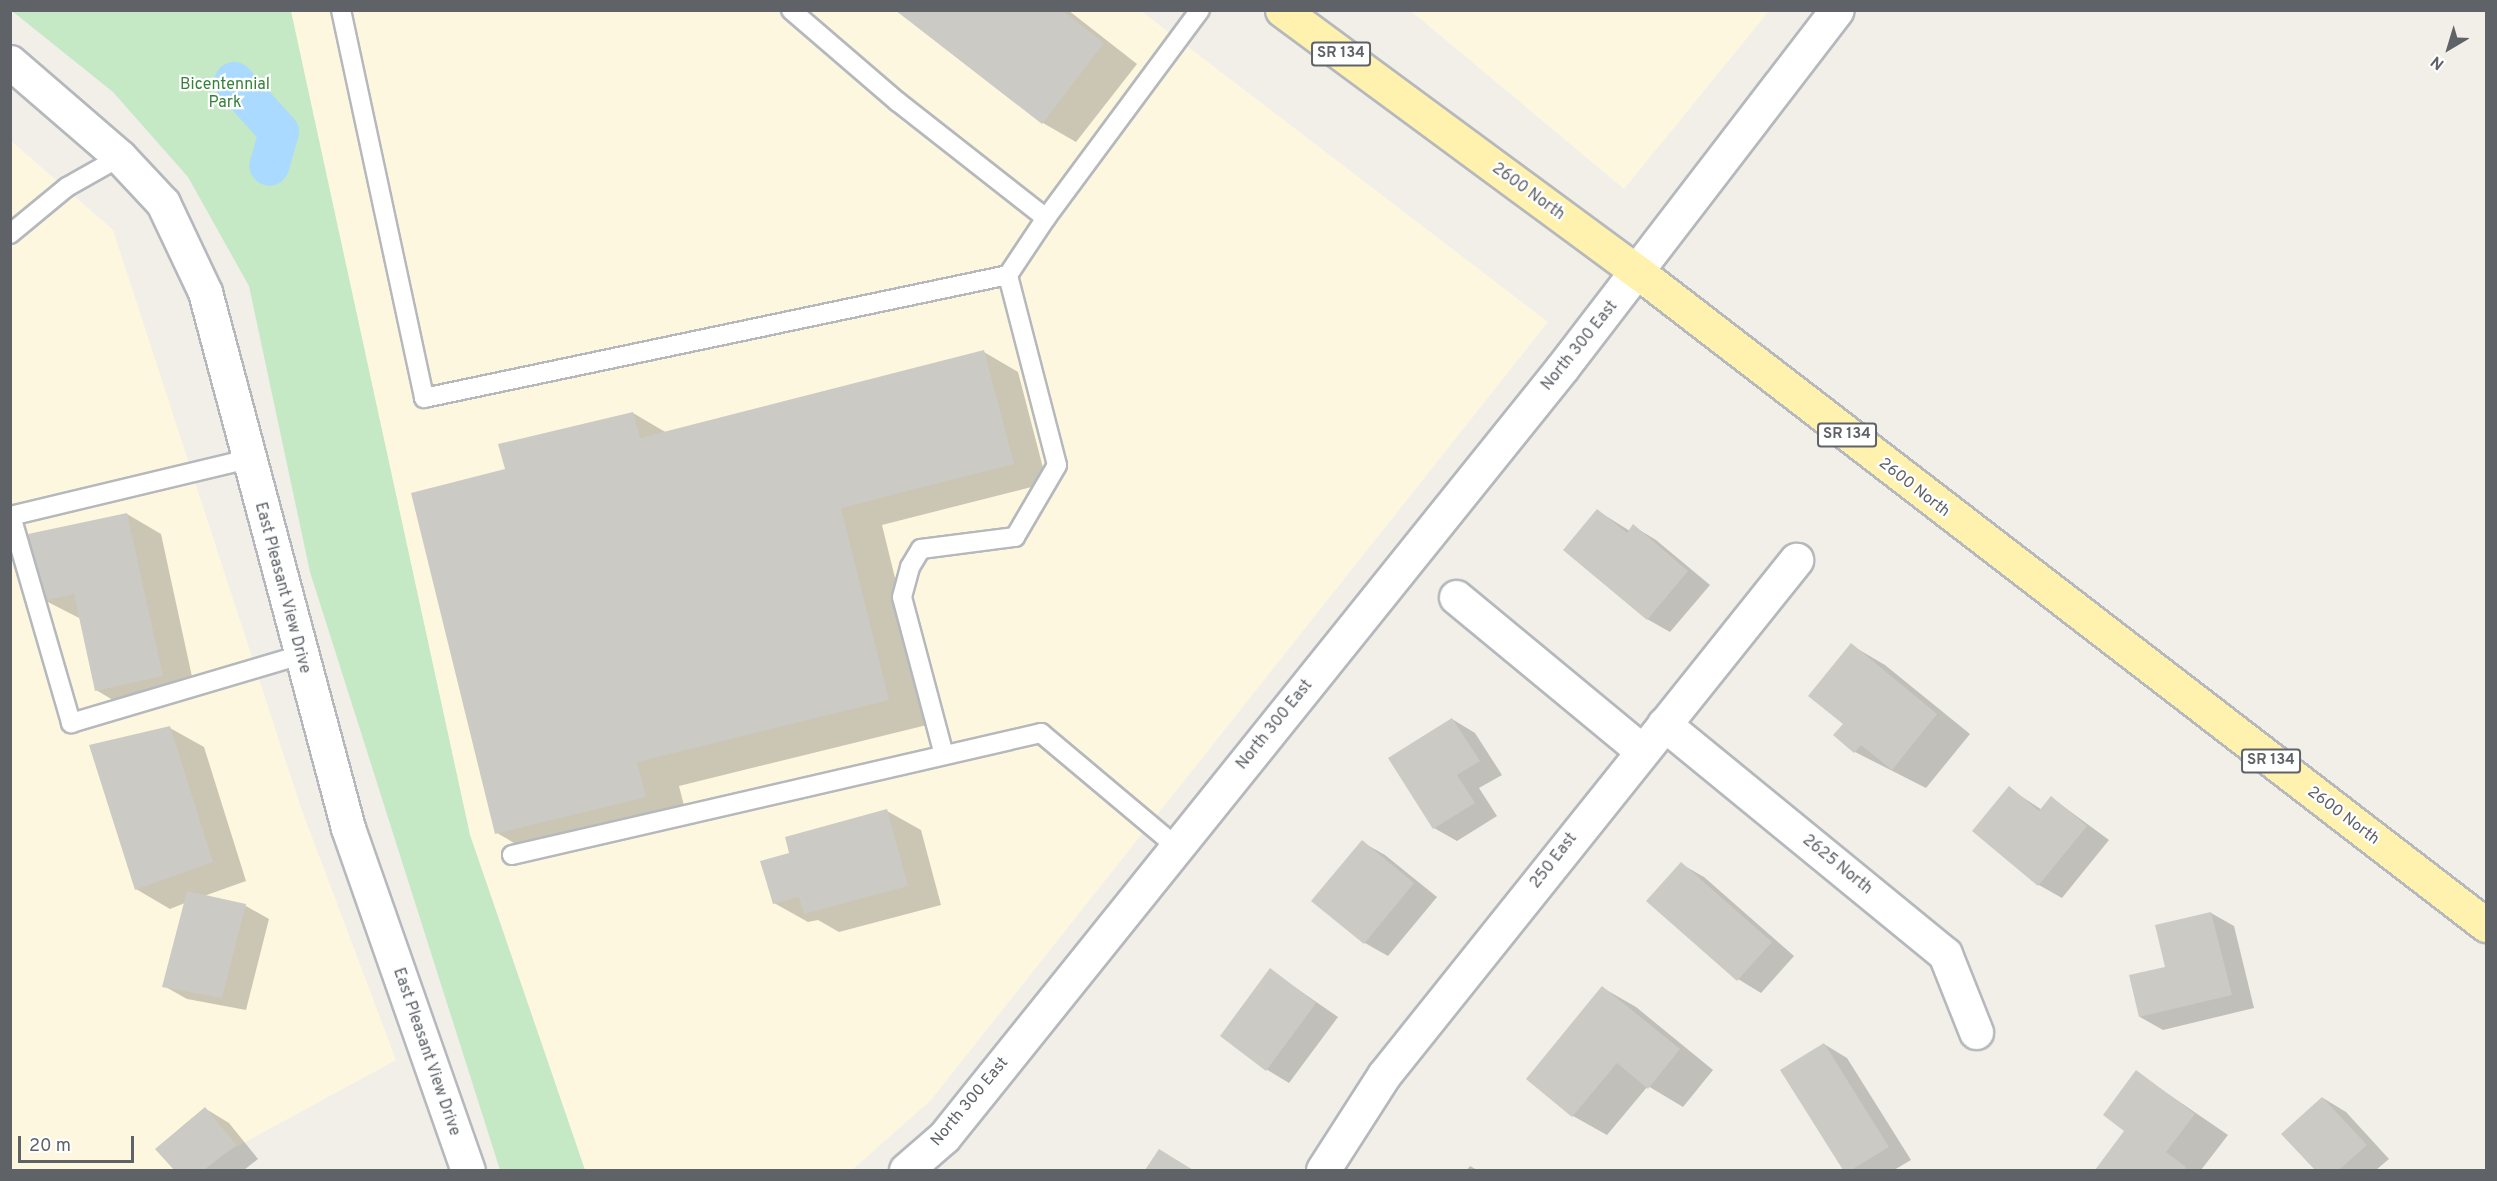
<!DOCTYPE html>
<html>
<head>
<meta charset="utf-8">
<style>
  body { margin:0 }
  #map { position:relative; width:2497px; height:1181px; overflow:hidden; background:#f1efe8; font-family:Overpass,sans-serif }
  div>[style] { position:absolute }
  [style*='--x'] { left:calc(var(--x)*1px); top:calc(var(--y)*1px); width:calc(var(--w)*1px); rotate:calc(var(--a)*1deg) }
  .commercial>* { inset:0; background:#fef7e0 }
  .green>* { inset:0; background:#c5e8c5 }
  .shadow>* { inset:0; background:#0003 }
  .canal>* { height:40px; margin:-20px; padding:0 20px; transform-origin:20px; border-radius:20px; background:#aadaff }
  .building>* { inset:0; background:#cccac5 }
  .roads { filter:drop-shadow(2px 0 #b5b8bc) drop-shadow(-2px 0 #b5b8bc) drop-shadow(0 2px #b5b8bc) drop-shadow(0 -2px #b5b8bc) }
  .service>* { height:18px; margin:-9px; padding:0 9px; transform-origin:9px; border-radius:9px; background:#fff }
  .minor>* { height:33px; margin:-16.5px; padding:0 16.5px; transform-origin:16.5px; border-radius:16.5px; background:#fff }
  .tertiary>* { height:33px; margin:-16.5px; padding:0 16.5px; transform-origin:16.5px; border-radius:16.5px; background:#fff }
  .primary>* { height:33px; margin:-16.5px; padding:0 16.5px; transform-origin:16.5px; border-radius:16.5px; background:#fff2af }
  span { translate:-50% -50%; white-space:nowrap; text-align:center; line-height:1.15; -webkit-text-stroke:4.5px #fff; paint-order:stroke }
  .shield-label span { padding:2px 4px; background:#fff; border:2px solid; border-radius:4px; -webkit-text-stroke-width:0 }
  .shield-label { font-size:15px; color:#5f6368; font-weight:700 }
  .park-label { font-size:16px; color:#348238 }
  .street-label { font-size:16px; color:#5f6368 }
  .frame { position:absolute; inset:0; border:12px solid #5f6368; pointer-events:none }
  .north { position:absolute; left:2419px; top:18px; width:60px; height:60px; -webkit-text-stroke:4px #fff; paint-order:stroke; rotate:218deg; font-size:16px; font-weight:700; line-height:24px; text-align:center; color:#5f6368 }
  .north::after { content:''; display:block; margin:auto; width:21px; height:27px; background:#5f6368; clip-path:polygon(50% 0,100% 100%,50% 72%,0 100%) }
  .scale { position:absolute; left:18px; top:1136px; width:116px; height:27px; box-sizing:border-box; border:3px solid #5f6368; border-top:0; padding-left:8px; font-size:18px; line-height:21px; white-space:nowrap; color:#5f6368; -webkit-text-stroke:4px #fff; paint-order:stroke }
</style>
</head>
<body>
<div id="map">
  <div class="commercial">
    <i style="clip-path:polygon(290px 11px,1141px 11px,1548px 322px,931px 1100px,852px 1170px,585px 1170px,470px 835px)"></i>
    <i style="clip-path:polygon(1411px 11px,1769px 11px,1624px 189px)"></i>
    <i style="clip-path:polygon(10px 140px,113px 230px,301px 808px,396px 1060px,194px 1170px,11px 1170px)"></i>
  </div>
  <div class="green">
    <i style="clip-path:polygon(12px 11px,291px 11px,470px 835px,585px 1170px,500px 1170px,310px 572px,249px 286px,188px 177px,113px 92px)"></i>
  </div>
  <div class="shadow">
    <i style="clip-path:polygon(897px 10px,1068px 10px,1137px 64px,1076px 142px,1043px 123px)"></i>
    <i style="clip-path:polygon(984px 352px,1018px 372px,1047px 483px,882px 525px,931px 724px,679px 786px,688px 821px,540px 858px,497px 833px,506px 471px,633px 413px,667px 433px)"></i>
    <i style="clip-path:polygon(1598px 511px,1630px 531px,1633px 526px,1656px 540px,1710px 585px,1670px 632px,1647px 619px)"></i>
    <i style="clip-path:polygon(127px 514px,161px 534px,196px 695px,130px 710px,96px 690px,81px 619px,44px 600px)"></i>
    <i style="clip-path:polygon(1851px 645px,1885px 665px,1970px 734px,1926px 788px,1855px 752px,1835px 735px,1845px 723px)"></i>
    <i style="clip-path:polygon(1452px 719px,1475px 733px,1502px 775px,1479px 788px,1497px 816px,1457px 841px,1434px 828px)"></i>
    <i style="clip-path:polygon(170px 728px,204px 747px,246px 881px,204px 896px,246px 906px,269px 919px,246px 1010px,187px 999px,164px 986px,185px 903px,170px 909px,136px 889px)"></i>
    <i style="clip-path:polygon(2009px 788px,2042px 810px,2052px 798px,2109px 840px,2062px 898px,2039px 885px,1974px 831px)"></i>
    <i style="clip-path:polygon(887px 811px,921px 830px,941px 905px,839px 932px,818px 920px,808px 922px,774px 903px,791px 854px)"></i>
    <i style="clip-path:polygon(1362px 842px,1385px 855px,1437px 897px,1388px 956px,1365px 943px)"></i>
    <i style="clip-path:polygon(1681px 864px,1704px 877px,1794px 956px,1761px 993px,1738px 979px)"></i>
    <i style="clip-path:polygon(2211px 913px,2234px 926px,2254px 1008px,2163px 1030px,2140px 1017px,2167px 968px)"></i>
    <i style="clip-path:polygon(1270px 970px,1338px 1017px,1289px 1083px,1266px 1069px)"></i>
    <i style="clip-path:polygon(1603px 988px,1636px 1007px,1713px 1070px,1683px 1107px,1648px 1086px,1607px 1135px,1573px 1116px,1528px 1079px)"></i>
    <i style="clip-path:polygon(1824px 1044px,1847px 1058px,1911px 1160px,1894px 1170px,1845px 1170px,1782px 1071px)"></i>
    <i style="clip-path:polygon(2136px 1072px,2228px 1135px,2201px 1170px,2097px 1170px,2126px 1130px)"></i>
    <i style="clip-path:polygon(2323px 1098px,2346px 1112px,2389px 1159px,2376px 1170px,2317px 1170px,2283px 1134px)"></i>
    <i style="clip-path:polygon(206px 1109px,229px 1123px,258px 1159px,244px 1170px,175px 1170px,158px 1149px)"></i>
    <i style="clip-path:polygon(1160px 1151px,1182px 1164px,1193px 1170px,1147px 1170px)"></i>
    <i style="clip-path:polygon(1470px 1166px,1477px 1170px,1467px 1170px)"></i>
  </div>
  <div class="canal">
    <i style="--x:234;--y:82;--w:67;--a:48"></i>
    <i style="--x:279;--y:132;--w:35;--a:106"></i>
  </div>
  <div class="building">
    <i style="clip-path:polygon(895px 10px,1062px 10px,1104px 43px,1042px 124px)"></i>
    <i style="clip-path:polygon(984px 350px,1014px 464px,841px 508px,889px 700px,637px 762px,646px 797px,495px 834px,411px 493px,505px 469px,498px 444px,633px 412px,640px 438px)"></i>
    <i style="clip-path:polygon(1597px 509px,1627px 533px,1633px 524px,1688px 571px,1647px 620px,1563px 550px)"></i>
    <i style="clip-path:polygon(127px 513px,163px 676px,95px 691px,74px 594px,43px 601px,28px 534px)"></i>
    <i style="clip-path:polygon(1851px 643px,1937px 714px,1892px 770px,1861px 745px,1854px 753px,1833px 735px,1843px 724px,1808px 696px)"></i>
    <i style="clip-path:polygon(1452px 718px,1480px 761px,1457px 775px,1475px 803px,1433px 829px,1388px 758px)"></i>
    <i style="clip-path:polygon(170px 726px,213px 862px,135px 890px,89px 745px)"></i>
    <i style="clip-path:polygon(2009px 786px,2039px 811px,2051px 796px,2087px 826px,2038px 886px,1972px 831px)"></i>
    <i style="clip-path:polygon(887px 809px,908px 886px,804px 914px,799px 897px,773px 904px,760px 861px,789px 853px,785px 837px)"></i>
    <i style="clip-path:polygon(1362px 840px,1414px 883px,1364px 944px,1311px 901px)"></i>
    <i style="clip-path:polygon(1681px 862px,1772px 942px,1737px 981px,1646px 901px)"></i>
    <i style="clip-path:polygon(187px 891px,246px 904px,222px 998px,162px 987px)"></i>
    <i style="clip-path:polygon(2211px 912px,2232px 995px,2139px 1017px,2129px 975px,2165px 967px,2155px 925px)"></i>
    <i style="clip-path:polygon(1270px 968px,1316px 1003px,1266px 1071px,1220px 1036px)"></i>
    <i style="clip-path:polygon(1602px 986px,1680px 1049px,1648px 1089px,1617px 1063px,1572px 1117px,1526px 1079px)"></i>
    <i style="clip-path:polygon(1824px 1043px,1889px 1147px,1851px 1170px,1843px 1170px,1780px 1070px)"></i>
    <i style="clip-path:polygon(2136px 1070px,2195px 1114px,2166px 1152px,2186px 1167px,2184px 1170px,2095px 1170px,2124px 1131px,2103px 1115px)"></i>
    <i style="clip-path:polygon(2322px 1097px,2367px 1145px,2339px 1170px,2315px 1170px,2281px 1134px)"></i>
    <i style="clip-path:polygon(205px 1107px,236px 1145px,204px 1170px,174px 1170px,155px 1149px)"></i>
    <i style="clip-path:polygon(1159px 1149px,1193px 1170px,1145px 1170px)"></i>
  </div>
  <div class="roads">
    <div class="service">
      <i style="--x:341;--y:10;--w:397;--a:77.9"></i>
      <i style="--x:424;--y:398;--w:597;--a:-11.89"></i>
      <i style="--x:791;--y:10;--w:141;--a:40.7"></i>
      <i style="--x:898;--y:102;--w:188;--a:38.1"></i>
      <i style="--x:10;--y:234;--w:74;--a:-39.5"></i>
      <i style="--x:67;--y:187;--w:61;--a:-29.5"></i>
      <i style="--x:248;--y:459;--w:244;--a:166.5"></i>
      <i style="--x:11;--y:516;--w:216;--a:73.8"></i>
      <i style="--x:71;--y:723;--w:239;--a:-16.5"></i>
      <i style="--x:944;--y:755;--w:163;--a:-104.9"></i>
      <i style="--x:902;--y:597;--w:31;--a:-75"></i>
      <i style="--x:910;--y:567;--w:21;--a:-59"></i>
      <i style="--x:921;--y:549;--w:95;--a:-7.3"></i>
      <i style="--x:1015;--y:537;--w:83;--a:-59.7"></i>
      <i style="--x:1057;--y:465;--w:196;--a:-104.5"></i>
      <i style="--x:1008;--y:275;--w:69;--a:-56.3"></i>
      <i style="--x:1046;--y:218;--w:259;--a:-53.5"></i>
      <i style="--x:512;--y:855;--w:543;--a:-12.99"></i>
      <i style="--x:1041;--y:733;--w:177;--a:40"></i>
    </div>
    <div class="minor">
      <i style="--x:1456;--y:597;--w:241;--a:39.6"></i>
      <i style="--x:1664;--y:724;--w:363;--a:39.3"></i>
      <i style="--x:1945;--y:954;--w:84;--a:68.3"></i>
      <i style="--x:906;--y:1170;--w:50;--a:-41"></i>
      <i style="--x:944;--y:1137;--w:987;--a:-51.21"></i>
      <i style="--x:1562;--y:368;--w:451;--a:-52.5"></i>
      <i style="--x:1323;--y:1170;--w:113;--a:-57.3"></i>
      <i style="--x:1384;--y:1075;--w:660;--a:-51.34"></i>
    </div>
    <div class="tertiary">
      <i style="--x:10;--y:62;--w:145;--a:40.8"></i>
      <i style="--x:120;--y:157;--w:63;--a:46.9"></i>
      <i style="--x:163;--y:203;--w:98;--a:64.7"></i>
      <i style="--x:205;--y:292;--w:555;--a:75.06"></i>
      <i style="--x:348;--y:828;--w:362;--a:70.7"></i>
    </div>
    <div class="primary">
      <i style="--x:1282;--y:10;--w:443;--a:36.4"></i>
      <i style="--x:1639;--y:273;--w:1069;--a:37.59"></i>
    </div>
  </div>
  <div class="shield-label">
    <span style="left:1341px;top:54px">SR 134</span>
    <span style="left:1847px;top:435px">SR 134</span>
    <span style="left:2271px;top:761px">SR 134</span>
  </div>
  <div class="park-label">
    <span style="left:225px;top:94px">Bicentennial<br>Park</span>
  </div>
  <div class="street-label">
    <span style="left:1528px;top:192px;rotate:36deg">2600 North</span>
    <span style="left:1580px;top:346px;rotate:-51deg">North 300 East</span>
    <span style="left:1914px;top:488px;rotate:38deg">2600 North</span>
    <span style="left:282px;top:588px;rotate:75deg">East Pleasant View Drive</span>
    <span style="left:1275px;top:725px;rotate:-51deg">North 300 East</span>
    <span style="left:2343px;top:816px;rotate:37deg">2600 North</span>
    <span style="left:1554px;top:861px;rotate:-52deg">250 East</span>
    <span style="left:1837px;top:865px;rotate:39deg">2625 North</span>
    <span style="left:426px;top:1052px;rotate:71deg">East Pleasant View Drive</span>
    <span style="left:970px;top:1102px;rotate:-50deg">North 300 East</span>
  </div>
  <div class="frame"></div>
  <div class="north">N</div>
  <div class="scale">20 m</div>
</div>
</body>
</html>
